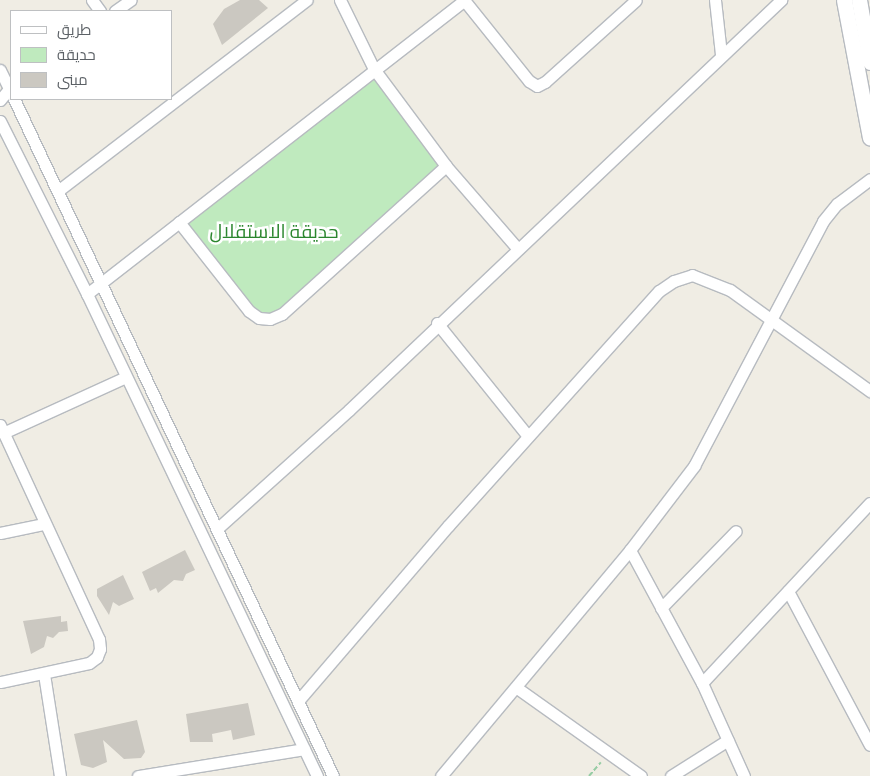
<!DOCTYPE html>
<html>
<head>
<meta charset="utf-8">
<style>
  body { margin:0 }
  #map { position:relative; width:870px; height:776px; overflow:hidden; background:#f0ede4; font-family:"PT Sans Narrow",Cairo,sans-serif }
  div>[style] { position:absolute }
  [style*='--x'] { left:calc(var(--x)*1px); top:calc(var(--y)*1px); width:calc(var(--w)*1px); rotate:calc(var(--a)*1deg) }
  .green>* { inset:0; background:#bfeabe }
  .building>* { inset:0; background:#cbc8c1 }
  .path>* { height:2px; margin-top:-1px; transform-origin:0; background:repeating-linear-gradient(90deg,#96cca4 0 5px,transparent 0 7.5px) }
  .roads { filter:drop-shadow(1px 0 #b7bbc0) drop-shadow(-1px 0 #b7bbc0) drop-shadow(0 1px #b7bbc0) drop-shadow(0 -1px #b7bbc0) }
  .street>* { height:11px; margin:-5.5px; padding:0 5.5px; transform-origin:5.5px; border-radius:5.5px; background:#fff }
  .secondary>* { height:15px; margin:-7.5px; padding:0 7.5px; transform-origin:7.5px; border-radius:7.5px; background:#fff }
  span { translate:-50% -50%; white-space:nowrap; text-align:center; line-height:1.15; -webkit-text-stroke:5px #fff; paint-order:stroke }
  .park-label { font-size:19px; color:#2b862e }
  .legend { position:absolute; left:10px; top:10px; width:162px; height:90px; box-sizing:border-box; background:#fff; border:1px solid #bec0c2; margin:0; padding:6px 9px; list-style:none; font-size:15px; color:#5c6166 }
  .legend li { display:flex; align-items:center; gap:10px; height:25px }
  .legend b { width:25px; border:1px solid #bec0c2 }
</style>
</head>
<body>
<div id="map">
  <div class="green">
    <i style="clip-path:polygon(371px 72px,446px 166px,282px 314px,259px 318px,179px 222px)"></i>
  </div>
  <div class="building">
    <i style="clip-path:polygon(240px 0,259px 0,268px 8px,222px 45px,213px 24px,224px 9px)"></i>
    <i style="clip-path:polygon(185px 550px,195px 570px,186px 574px,183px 581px,174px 580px,158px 593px,156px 588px,150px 591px,142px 572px)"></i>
    <i style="clip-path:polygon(123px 575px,134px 599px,119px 606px,113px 602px,109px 615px,97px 596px,97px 589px)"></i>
    <i style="clip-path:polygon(61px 616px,61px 622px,67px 621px,68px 631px,59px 632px,53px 638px,47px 636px,44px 647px,31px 654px,23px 621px)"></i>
    <i style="clip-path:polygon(248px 703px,255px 735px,233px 740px,231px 730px,212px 734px,213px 742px,190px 742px,186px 714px)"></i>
    <i style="clip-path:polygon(137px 720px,145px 752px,141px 758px,124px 759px,103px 740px,107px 762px,93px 768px,81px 765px,74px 734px)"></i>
  </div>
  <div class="path">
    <i style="--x:589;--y:776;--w:18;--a:-49"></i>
  </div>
  <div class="roads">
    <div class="street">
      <i style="--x:92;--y:0;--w:14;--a:54"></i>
      <i style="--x:340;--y:0;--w:77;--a:63.8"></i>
      <i style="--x:374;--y:69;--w:121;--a:53.4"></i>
      <i style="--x:446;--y:166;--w:108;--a:49.1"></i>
      <i style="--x:464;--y:0;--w:104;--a:51.3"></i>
      <i style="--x:529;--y:81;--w:9;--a:32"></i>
      <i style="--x:537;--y:86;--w:9;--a:-27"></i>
      <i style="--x:545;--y:82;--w:122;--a:-42"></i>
      <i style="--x:715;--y:0;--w:54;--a:83.7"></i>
      <i style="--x:115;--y:11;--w:19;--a:-35"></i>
      <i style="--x:0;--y:70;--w:25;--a:64"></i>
      <i style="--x:14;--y:99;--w:748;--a:64.77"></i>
      <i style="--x:0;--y:100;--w:14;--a:-51"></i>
      <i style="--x:0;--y:121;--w:194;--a:63.3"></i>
      <i style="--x:87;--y:294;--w:534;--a:64.49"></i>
      <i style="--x:59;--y:190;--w:312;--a:-37.5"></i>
      <i style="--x:179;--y:222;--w:113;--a:51.8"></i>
      <i style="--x:249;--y:311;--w:12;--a:35"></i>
      <i style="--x:259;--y:318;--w:11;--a:5"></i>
      <i style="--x:270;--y:319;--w:13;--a:-23"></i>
      <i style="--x:282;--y:314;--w:221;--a:-42.1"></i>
      <i style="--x:87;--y:294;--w:478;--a:-37.9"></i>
      <i style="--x:437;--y:323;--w:145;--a:51.2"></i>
      <i style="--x:0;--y:425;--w:236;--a:65.2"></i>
      <i style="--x:99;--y:639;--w:10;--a:84"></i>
      <i style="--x:100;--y:649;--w:9;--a:111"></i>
      <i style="--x:97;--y:657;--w:10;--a:143"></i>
      <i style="--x:89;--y:663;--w:91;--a:167.9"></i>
      <i style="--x:3;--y:433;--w:135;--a:-24.5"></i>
      <i style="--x:218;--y:528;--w:176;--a:-42"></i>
      <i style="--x:349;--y:410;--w:596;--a:-43.5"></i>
      <i style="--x:0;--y:533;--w:45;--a:-11.6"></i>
      <i style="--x:630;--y:550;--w:151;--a:61.6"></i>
      <i style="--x:702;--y:683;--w:102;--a:65.7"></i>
      <i style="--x:788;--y:591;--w:174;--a:62"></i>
      <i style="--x:661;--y:608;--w:107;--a:-45.8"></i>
      <i style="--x:44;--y:674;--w:103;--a:81.1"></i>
      <i style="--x:702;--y:683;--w:246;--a:-47"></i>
      <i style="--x:517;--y:688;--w:152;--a:35.4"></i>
      <i style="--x:298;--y:701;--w:230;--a:-49.4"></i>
      <i style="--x:448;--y:526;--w:316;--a:-48.1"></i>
      <i style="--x:659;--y:291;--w:18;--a:-34"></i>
      <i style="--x:674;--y:281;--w:19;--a:-18"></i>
      <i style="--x:692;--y:275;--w:41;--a:21.5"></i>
      <i style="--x:730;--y:290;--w:173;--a:35.8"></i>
      <i style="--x:138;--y:776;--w:168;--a:-9.2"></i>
      <i style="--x:441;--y:776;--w:295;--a:-50.1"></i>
      <i style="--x:630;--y:550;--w:106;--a:-52.7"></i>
      <i style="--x:694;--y:466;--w:277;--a:-62.2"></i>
      <i style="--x:823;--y:221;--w:22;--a:-51"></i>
      <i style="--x:837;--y:204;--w:41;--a:-37.1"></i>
      <i style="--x:671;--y:776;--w:67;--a:-32.3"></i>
    </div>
    <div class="secondary">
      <i style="--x:844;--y:0;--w:140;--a:79.3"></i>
      <i style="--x:859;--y:0;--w:63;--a:79.9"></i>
    </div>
  </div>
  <div class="park-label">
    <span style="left:274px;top:232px">حديقة الاستقلال</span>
  </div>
  <ul class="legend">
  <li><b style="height:6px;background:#fff"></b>طريق</li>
  <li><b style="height:14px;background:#bfeabe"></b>حديقة</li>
  <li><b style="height:14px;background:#cbc8c1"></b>مبنى</li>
  </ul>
</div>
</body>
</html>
